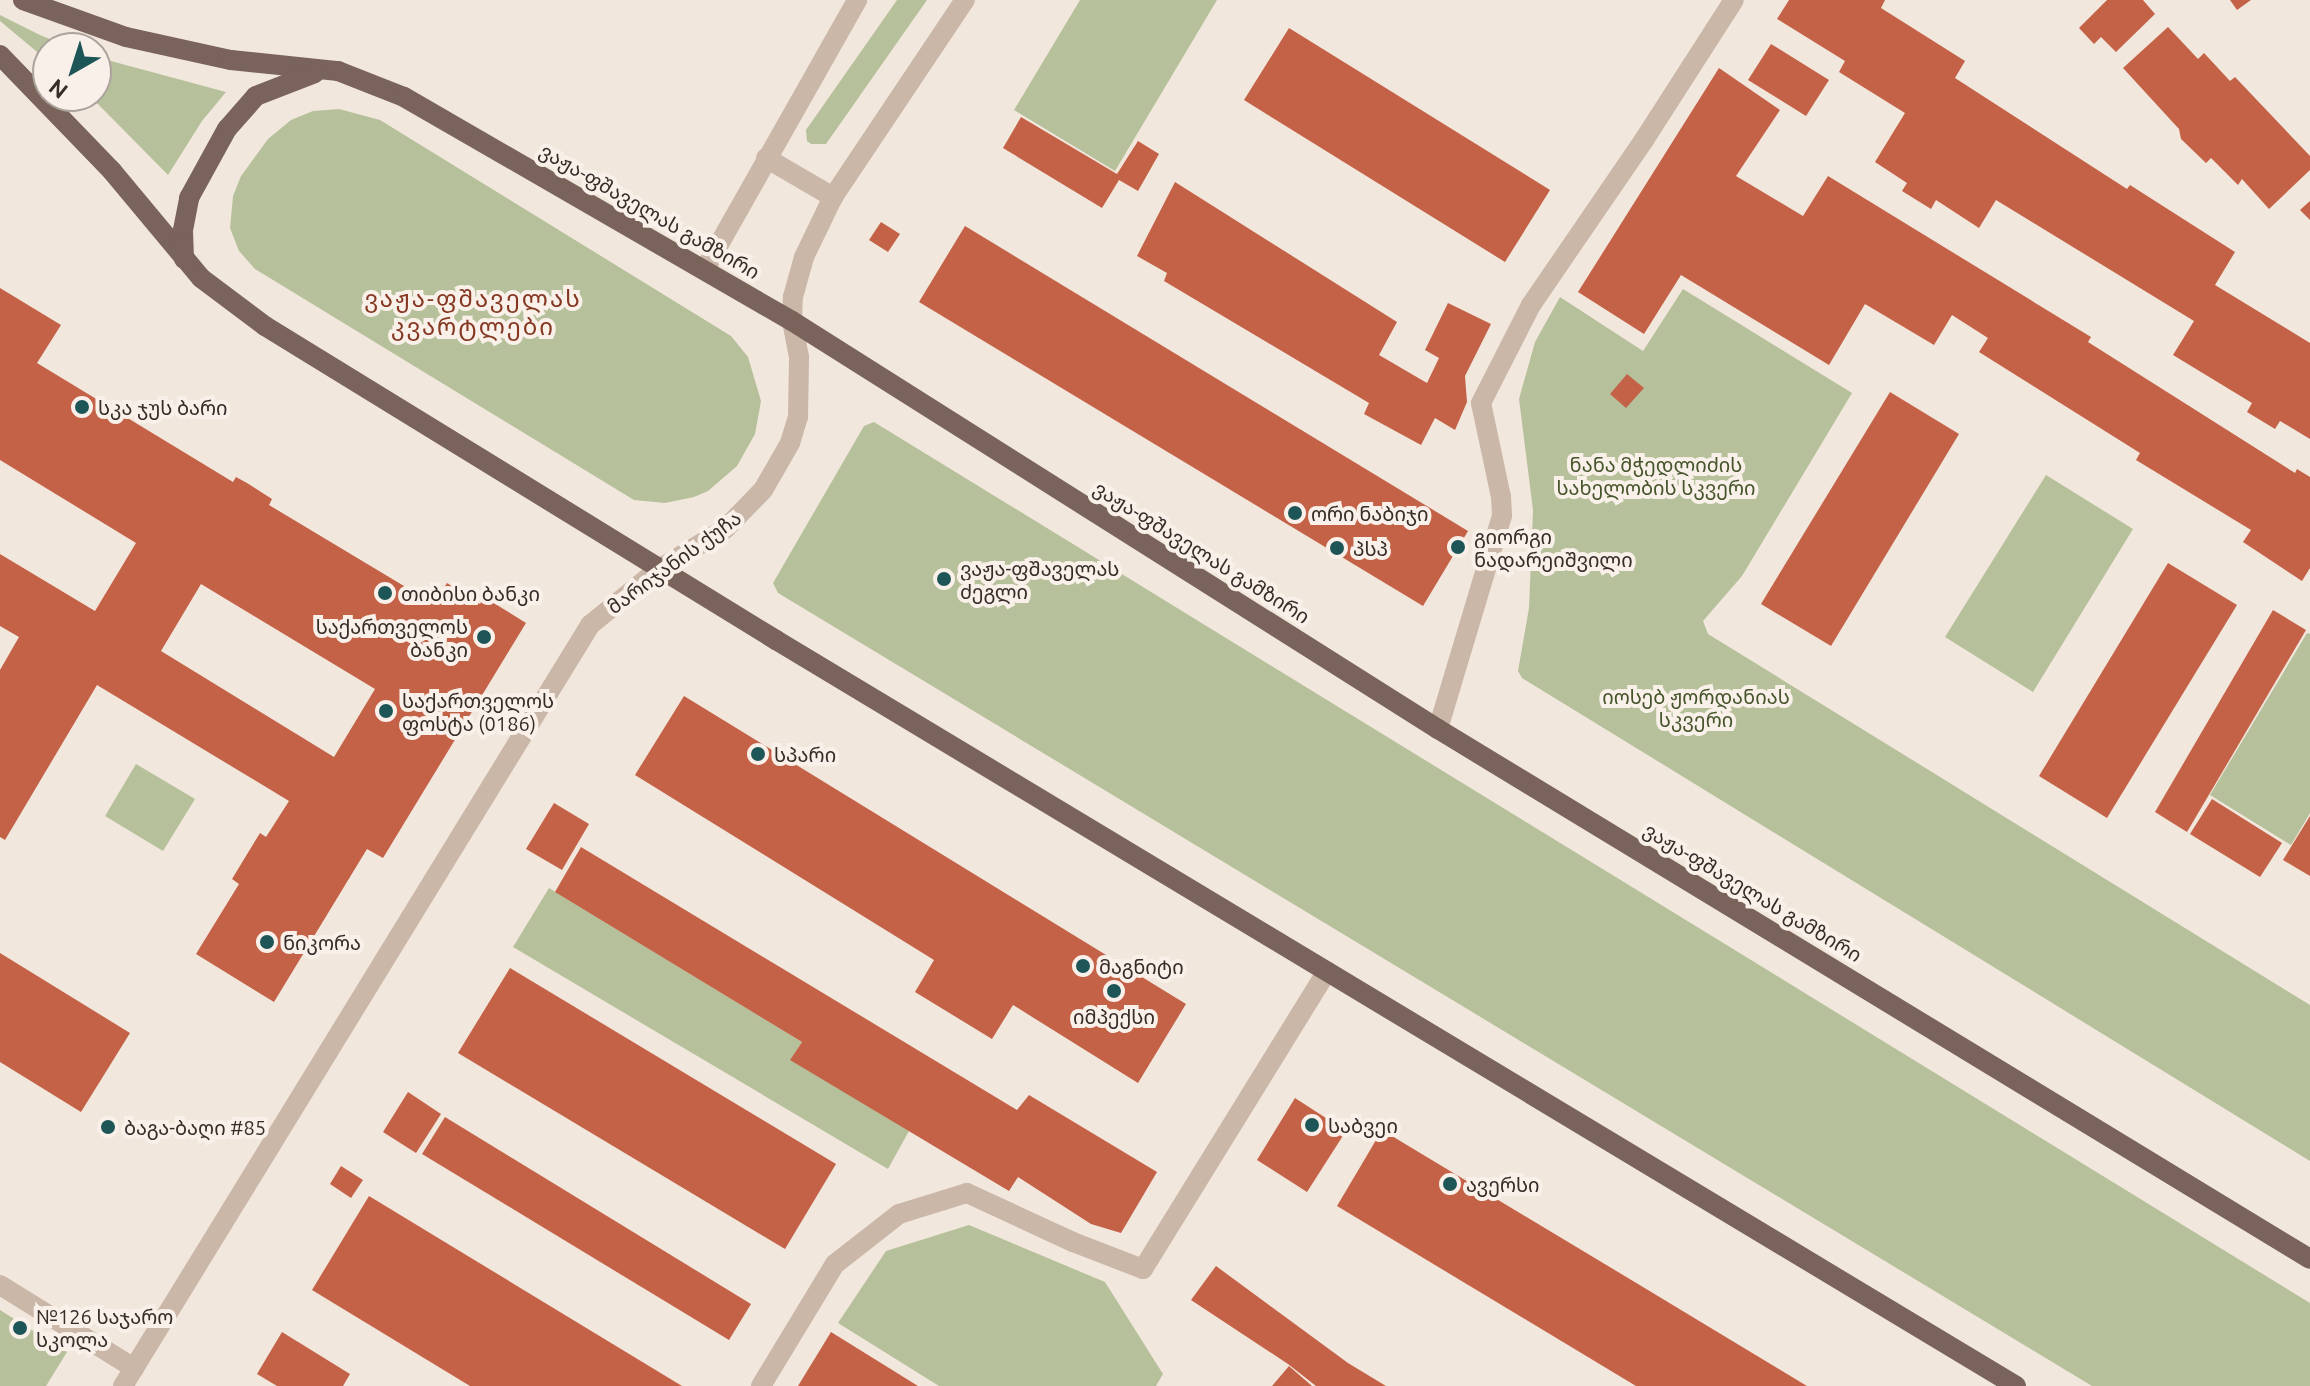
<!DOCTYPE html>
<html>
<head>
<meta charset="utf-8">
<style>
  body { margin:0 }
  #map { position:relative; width:2310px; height:1386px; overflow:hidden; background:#f2e7dc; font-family:Ubuntu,"Noto Sans Georgian",sans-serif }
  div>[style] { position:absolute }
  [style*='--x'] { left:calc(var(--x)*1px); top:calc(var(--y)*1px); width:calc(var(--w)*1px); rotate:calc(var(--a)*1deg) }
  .green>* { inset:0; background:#b6c19c }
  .building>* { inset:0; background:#c46248 }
  .pedestrian>* { height:20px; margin:-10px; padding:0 10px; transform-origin:10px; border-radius:10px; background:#cab7a8 }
  .minor>* { height:20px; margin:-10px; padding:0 10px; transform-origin:10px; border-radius:10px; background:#cab7a8 }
  .tertiary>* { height:20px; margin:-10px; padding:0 10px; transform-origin:10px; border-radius:10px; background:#cab7a8 }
  .primary>* { height:20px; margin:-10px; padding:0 10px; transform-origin:10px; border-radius:10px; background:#79635a }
  .dots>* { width:22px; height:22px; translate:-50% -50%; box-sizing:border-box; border:4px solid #f9f1e9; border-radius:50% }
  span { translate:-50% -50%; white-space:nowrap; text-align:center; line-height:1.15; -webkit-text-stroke:8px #f9f1e9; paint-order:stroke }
  .street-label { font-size:20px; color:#372c28 }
  .poi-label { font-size:20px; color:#372c28 }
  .left { translate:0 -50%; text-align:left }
  .right { translate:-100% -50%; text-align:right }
  .park-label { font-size:20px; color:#47552c }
  .quarter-label { font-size:24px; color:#853722; letter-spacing:2px }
  .north { position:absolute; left:32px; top:32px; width:80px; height:80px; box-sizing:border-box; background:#f9f1e9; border:2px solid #aba29c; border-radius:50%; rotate:219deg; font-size:22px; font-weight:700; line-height:32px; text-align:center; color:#372c28 }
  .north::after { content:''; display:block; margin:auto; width:28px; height:36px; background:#1e5658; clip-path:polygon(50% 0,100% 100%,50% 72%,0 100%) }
</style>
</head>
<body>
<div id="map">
  <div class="green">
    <i style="clip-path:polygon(897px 0,927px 0,826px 144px,811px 144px,807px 141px,806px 130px)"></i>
    <i style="clip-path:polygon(1080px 0,1217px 0,1115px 171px,1014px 110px)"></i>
    <i style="clip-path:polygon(0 15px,40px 35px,72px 48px,48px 48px,48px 61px,0 21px)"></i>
    <i style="clip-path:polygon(96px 57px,226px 92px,202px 121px,168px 175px,90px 96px,96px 96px)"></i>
    <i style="clip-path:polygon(339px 109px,380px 120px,731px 336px,748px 357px,761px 401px,755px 434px,737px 466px,708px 491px,694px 497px,665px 503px,634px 500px,255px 269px,239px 251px,230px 228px,233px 196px,241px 176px,268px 139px,291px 120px,313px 111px)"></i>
    <i style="clip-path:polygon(1683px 289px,1852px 393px,1742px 576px,1703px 621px,1708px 634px,2310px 1005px,2310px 1161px,1522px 678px,1518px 671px,1529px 608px,1533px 510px,1519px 399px,1535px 342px,1560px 297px,1643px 351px)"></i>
    <i style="clip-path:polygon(874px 422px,2310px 1303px,2310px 1386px,2092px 1386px,778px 593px,773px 583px,864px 426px)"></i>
    <i style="clip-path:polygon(2046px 475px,2133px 529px,2033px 692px,1945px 637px)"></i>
    <i style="clip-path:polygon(2307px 633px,2310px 634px,2310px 813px,2291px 845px,2210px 795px)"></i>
    <i style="clip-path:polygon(136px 764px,195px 799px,163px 851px,105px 816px)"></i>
    <i style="clip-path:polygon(549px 888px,802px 1042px,791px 1059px,909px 1131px,888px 1169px,513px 947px)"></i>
    <i style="clip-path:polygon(969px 1225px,1105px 1282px,1163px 1374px,1156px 1386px,939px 1386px,838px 1323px,886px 1251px)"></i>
    <i style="clip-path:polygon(0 1310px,67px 1352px,46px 1386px,0 1386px)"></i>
  </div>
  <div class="building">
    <i style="clip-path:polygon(1789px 0,1885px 0,1881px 8px,1965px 61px,1955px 78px,2127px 189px,2130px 185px,2235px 252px,2215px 285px,2310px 343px,2310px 439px,2280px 421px,2275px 429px,2247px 412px,2252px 403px,2173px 355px,2194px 321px,1996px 200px,1979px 228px,1936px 200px,1931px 209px,1902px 191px,1907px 183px,1875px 162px,1905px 113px,1839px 72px,1845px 61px,1777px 19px)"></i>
    <i style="clip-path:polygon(2107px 0,2143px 0,2155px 14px,2116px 52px,2101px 37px,2094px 44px,2079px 28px)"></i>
    <i style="clip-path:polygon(2230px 0,2251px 0,2237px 10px)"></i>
    <i style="clip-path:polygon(2168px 27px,2198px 59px,2204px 53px,2230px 81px,2235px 77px,2310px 156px,2310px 170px,2269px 209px,2242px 179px,2238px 185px,2211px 158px,2206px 163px,2181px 139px,2179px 129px,2123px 68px)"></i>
    <i style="clip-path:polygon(1289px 28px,1550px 190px,1505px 262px,1244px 100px)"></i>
    <i style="clip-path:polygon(1771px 44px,1829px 80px,1806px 116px,1748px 80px)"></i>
    <i style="clip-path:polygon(1719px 68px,1780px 110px,1736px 176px,1803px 216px,1828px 176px,2091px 337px,2088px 342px,2295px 473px,2297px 469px,2310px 477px,2310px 568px,2302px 581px,2243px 542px,2251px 530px,2136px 460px,2140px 453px,1979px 352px,1988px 338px,1952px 315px,1934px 345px,1865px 304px,1829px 365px,1681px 275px,1644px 334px,1578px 292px)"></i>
    <i style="clip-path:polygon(1021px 117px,1117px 174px,1138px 141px,1159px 154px,1138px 191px,1119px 180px,1102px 208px,1003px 148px)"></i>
    <i style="clip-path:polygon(1175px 182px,1397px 322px,1379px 355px,1427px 383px,1439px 358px,1425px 350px,1448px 303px,1491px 324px,1465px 376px,1467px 402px,1455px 430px,1435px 418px,1421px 445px,1364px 414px,1369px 403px,1164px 281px,1167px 273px,1137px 256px)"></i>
    <i style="clip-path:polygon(2310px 201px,2310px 220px,2300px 210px)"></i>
    <i style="clip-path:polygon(881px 222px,900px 234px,888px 252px,869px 240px)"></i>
    <i style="clip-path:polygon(965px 226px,1468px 531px,1423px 606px,919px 302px)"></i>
    <i style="clip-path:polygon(evenodd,0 288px,61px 325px,37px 363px,233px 482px,236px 477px,247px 483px,272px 499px,269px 505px,434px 604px,447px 583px,480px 604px,484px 597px,526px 623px,383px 858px,367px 849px,274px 1002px,196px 954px,239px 884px,232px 879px,260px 833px,266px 837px,289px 801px,97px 685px,5px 840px,0 837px,0 670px,19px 637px,0 626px,0 554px,95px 611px,136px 543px,0 460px,0 288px,201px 584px,375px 689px,334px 757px,161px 651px,201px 584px)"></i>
    <i style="clip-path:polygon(1627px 374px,1644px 388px,1626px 408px,1610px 394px)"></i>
    <i style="clip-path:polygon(1890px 392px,1959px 434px,1831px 646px,1761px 604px)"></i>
    <i style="clip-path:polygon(2168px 563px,2237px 605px,2107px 818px,2039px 776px)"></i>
    <i style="clip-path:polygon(2273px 610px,2306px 630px,2187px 832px,2155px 812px)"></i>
    <i style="clip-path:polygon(684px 696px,1186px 1004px,1138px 1083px,1013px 1005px,992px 1039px,915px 992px,934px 960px,635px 775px)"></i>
    <i style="clip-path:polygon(2212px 799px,2282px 843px,2260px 877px,2190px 834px)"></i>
    <i style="clip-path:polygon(554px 803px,589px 824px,562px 870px,526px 849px)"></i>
    <i style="clip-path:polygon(2310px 816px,2310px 876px,2283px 860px)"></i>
    <i style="clip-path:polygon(581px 847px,1017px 1110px,1029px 1095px,1157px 1172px,1121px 1233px,1091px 1224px,1018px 1177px,1009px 1191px,790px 1060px,802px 1042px,555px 892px)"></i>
    <i style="clip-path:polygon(0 953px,130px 1033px,81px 1112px,0 1062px)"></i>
    <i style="clip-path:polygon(510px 968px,836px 1164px,785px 1249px,458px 1053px)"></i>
    <i style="clip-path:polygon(408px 1092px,441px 1114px,416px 1153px,383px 1132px)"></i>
    <i style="clip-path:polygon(1295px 1098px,1346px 1131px,1307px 1192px,1257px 1160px)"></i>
    <i style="clip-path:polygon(445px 1117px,751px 1304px,729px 1340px,422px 1154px)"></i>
    <i style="clip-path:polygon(1382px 1130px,1633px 1281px,1807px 1386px,1636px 1386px,1337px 1206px)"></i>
    <i style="clip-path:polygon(341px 1166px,363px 1180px,351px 1198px,330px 1184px)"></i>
    <i style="clip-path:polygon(369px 1196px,682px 1386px,470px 1386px,312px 1290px)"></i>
    <i style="clip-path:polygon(1216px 1266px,1348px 1363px,1386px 1386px,1316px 1386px,1288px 1364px,1191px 1300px)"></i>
    <i style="clip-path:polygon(282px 1332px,350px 1374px,343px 1386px,277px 1386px,257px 1374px)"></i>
    <i style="clip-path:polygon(831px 1332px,918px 1386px,798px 1386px)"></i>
    <i style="clip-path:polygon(1289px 1366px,1312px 1386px,1272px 1386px)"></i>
  </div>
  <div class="pedestrian">
    <i style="--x:0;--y:1285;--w:158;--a:31.8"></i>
  </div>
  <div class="minor">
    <i style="--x:1438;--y:729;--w:223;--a:-73.3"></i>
    <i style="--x:1502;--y:515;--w:18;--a:-93"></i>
    <i style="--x:1501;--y:497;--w:96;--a:-102"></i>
    <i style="--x:1481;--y:403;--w:110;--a:-63"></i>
    <i style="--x:1531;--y:305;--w:200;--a:-55.6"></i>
    <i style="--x:1644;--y:140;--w:166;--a:-57.3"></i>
    <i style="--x:761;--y:1386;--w:143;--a:-58.8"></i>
    <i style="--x:835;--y:1264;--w:81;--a:-38"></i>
    <i style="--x:899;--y:1214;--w:71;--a:-17.2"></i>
    <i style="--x:967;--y:1193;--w:117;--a:24.8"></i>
    <i style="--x:1073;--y:1242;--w:75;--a:21.1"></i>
    <i style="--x:1143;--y:1269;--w:350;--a:-58.3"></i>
  </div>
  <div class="tertiary">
    <i style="--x:766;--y:158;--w:78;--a:30.2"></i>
    <i style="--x:705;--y:269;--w:309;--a:-60.5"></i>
    <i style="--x:123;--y:1386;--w:893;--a:-58.46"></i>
    <i style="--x:590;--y:625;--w:89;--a:-39.1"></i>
    <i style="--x:659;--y:569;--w:77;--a:-31.2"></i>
    <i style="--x:725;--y:529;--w:54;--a:-45.7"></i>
    <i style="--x:763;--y:490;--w:54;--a:-60.1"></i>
    <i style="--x:790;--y:443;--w:27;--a:-73"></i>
    <i style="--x:798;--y:417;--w:60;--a:-89"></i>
    <i style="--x:799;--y:357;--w:37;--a:-101"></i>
    <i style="--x:792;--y:321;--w:24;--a:-88"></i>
    <i style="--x:793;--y:297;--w:41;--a:-74.6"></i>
    <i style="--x:804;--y:257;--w:67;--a:-64.2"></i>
    <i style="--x:833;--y:197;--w:237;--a:-56.2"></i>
  </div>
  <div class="primary">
    <i style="--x:23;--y:0;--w:109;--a:19.8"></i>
    <i style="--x:126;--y:37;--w:107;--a:12.4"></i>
    <i style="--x:231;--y:60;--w:108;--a:5.9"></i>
    <i style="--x:338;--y:71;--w:71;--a:21.5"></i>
    <i style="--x:404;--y:97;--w:448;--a:30"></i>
    <i style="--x:792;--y:321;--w:764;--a:32.28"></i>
    <i style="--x:1438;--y:729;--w:1020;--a:31.29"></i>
    <i style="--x:0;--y:55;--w:161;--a:46"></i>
    <i style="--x:112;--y:171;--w:139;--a:50.2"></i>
    <i style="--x:201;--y:278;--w:80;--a:36.9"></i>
    <i style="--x:265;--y:326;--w:600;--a:31.57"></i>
    <i style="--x:776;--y:640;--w:1447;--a:31.03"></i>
    <i style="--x:184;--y:259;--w:29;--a:-92"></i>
    <i style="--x:183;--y:230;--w:33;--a:-79"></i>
    <i style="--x:189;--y:198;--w:79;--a:-61.2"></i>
    <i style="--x:227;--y:129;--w:44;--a:-48.7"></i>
    <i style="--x:256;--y:96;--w:63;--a:-21.3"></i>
  </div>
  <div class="dots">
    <i style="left:82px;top:407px;background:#1e5658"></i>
    <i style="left:1295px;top:513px;background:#1e5658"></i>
    <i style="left:1458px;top:547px;background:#1e5658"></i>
    <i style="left:1337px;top:548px;background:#1e5658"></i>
    <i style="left:944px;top:579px;background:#1e5658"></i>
    <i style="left:385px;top:593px;background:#1e5658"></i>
    <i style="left:484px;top:637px;background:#1e5658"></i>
    <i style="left:386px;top:711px;background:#1e5658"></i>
    <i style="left:758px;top:754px;background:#1e5658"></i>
    <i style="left:267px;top:942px;background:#1e5658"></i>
    <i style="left:1083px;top:966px;background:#1e5658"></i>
    <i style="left:1114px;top:991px;background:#1e5658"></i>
    <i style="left:1312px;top:1125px;background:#1e5658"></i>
    <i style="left:108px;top:1127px;background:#1e5658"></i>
    <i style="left:1450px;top:1184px;background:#1e5658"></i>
    <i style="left:20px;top:1328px;background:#1e5658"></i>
  </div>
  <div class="street-label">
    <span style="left:650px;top:211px;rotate:30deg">ვაჟა-ფშაველას გამზირი</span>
    <span style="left:1202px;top:552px;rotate:32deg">ვაჟა-ფშაველას გამზირი</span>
    <span style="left:674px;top:562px;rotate:-36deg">მარიჯანის ქუჩა</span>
    <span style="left:1753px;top:892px;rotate:31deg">ვაჟა-ფშაველას გამზირი</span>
  </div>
  <div class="poi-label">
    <span class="left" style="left:98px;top:407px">სკა ჯუს ბარი</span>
    <span class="left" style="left:1311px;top:513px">ორი ნაბიჯი</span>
    <span class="left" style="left:1474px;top:548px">გიორგი<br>ნადარეიშვილი</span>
    <span class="left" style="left:1353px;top:548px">პსპ</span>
    <span class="left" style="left:960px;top:580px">ვაჟა-ფშაველას<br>ძეგლი</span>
    <span class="left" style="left:401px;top:593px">თიბისი ბანკი</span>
    <span class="right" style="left:468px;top:638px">საქართველოს<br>ბანკი</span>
    <span class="left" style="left:402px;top:712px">საქართველოს<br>ფოსტა (0186)</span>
    <span class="left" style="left:774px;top:754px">სპარი</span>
    <span class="left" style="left:283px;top:942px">ნიკორა</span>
    <span class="left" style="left:1099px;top:966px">მაგნიტი</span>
    <span style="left:1114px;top:1016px">იმპექსი</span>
    <span class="left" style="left:1328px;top:1125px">საბვეი</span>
    <span class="left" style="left:124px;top:1127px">ბაგა-ბაღი #85</span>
    <span class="left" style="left:1466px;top:1184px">ავერსი</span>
    <span class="left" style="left:36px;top:1328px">№126 საჯარო<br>სკოლა</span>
  </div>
  <div class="park-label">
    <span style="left:1656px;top:476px">ნანა მჭედლიძის<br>სახელობის სკვერი</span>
    <span style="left:1696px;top:708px">იოსებ ჟორდანიას<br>სკვერი</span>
  </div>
  <div class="quarter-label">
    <span style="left:473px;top:313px">ვაჟა-ფშაველას<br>კვარტლები</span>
  </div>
  <div class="north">N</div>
</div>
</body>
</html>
